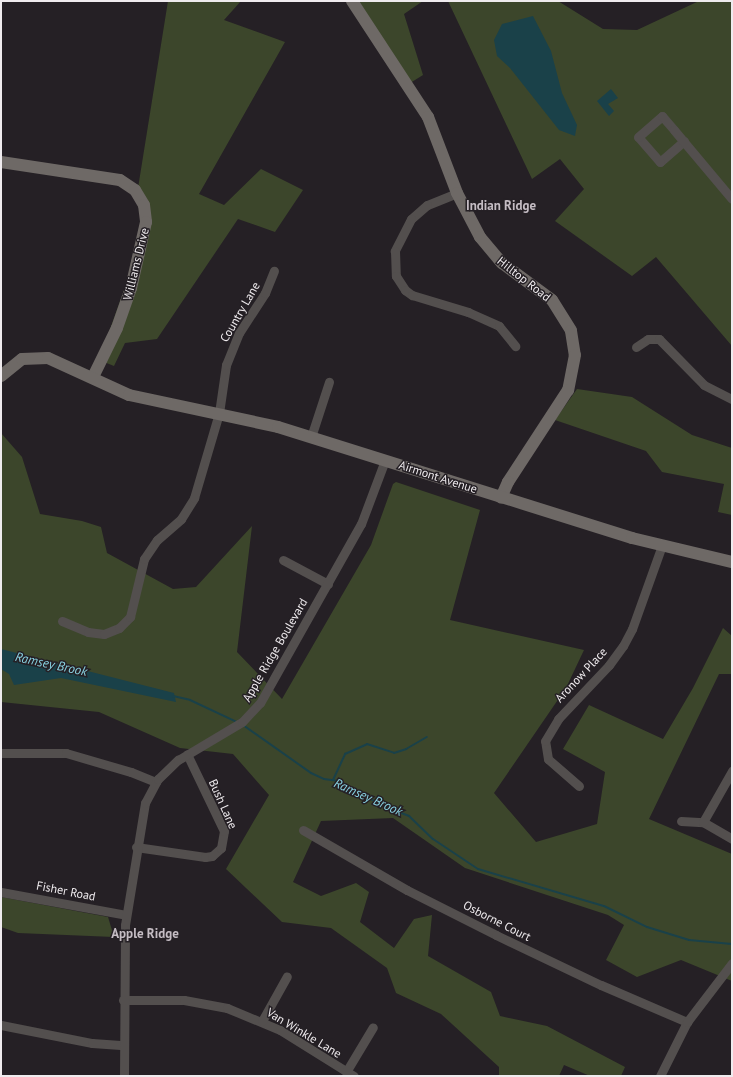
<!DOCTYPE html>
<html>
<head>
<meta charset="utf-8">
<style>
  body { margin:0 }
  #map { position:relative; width:733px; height:1077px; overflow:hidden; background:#252025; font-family:"PT Sans",sans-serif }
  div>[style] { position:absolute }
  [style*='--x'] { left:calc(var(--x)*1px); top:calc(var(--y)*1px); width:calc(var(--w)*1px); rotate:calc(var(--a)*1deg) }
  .green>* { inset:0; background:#3c462b }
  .water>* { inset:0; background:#1a4149 }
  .stream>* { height:2px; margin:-1px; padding:0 1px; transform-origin:1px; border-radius:1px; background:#1a4149 }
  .street>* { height:9px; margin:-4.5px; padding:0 4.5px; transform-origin:4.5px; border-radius:4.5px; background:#534f4e }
  .secondary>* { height:12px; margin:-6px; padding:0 6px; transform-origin:6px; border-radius:6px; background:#6e6966 }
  span { translate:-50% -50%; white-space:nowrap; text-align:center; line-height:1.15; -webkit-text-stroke:3px #252025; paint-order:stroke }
  .street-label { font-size:12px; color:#efebee }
  .neighbourhood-label { font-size:13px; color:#c5bdc4; font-weight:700 }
  .water-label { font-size:13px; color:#88d1e0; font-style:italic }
  .frame { position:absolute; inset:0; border:2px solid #efebee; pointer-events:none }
</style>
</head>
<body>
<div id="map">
  <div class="green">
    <i style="clip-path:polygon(168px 1px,241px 1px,224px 20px,285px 42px,199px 194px,224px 205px,261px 169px,303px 190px,275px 232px,238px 219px,157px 339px,125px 343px,114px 366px,99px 360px,146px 228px,138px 188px)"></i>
    <i style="clip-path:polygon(356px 1px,423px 1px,404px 14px,423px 75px,407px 85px)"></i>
    <i style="clip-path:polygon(448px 1px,558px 1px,603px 29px,637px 30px,699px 1px,732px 1px,732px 346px,656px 257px,632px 276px,555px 221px,584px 189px,560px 159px,532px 179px)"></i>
    <i style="clip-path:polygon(577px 389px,632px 397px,692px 435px,732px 448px,732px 515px,718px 512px,724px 484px,662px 472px,646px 451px,555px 420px)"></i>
    <i style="clip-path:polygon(1px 433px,22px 457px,40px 514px,82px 521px,101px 527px,107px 553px,173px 589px,196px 587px,252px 526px,237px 652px,282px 699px,371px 545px,393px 484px,396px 482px,480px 510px,450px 620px,584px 650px,566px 688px,494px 793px,536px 842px,597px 824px,605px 772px,563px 749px,589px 705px,663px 739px,693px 688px,723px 628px,732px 636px,732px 674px,719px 674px,649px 819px,732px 854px,732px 981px,681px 960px,637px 977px,606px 960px,624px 925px,608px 915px,465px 868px,393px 818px,321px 821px,293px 882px,321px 896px,356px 883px,369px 892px,360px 922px,394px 948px,414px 919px,432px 915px,428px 956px,491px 992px,500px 1016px,547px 1026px,625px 1067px,621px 1076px,590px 1076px,564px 1065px,559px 1076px,499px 1076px,499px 1067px,441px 1014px,396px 993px,387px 968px,331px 928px,282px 922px,226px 869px,269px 795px,233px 754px,180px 748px,99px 712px,1px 702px)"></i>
    <i style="clip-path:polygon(1px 897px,108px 917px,114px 937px,18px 933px,1px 927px)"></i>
  </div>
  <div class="water">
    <i style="clip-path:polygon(533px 16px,551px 51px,562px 93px,577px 125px,575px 136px,559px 130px,510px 68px,497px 56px,494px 40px,502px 24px)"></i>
    <i style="clip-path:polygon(611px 89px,618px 98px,608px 104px,614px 111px,609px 116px,597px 101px)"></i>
    <i style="clip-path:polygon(1px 649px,174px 693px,176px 702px,61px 678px,14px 685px,9px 674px,1px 669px)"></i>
  </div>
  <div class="stream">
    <i style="--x:173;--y:696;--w:17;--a:13"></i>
    <i style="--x:190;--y:700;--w:52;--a:25.1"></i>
    <i style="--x:243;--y:725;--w:83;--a:35.2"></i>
    <i style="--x:311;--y:773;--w:14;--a:25"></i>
    <i style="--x:324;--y:779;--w:15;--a:8"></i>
    <i style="--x:339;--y:781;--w:51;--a:29.6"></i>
    <i style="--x:383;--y:806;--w:28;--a:21"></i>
    <i style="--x:409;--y:816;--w:33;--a:44"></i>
    <i style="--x:433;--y:839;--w:54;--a:33.7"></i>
    <i style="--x:478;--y:869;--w:131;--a:16.4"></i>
    <i style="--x:604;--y:906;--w:48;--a:26"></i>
    <i style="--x:647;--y:927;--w:44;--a:17.2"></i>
    <i style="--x:689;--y:940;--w:43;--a:5.3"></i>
    <i style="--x:333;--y:780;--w:29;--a:-65"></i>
    <i style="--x:345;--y:754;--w:24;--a:-24"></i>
    <i style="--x:367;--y:744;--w:28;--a:18"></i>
    <i style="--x:394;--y:753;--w:13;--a:-18"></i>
    <i style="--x:406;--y:749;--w:24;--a:-30"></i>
  </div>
  <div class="street">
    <i style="--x:684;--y:141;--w:32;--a:139"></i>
    <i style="--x:660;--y:162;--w:33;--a:-131"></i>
    <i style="--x:638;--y:137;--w:32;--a:-41"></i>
    <i style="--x:662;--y:116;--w:18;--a:49"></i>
    <i style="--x:674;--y:130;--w:90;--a:50"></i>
    <i style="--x:457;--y:193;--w:32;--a:158"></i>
    <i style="--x:427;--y:205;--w:21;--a:139"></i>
    <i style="--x:411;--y:219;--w:36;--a:117"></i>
    <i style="--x:395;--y:251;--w:25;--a:88"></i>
    <i style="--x:396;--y:276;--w:17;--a:57"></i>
    <i style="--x:405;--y:290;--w:9;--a:36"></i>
    <i style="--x:412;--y:295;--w:59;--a:16.9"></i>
    <i style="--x:468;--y:312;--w:34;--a:24"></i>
    <i style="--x:499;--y:326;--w:26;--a:51"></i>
    <i style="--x:636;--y:347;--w:14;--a:-34"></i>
    <i style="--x:648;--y:339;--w:11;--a:0"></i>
    <i style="--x:659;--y:339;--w:64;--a:45.6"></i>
    <i style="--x:704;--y:385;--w:31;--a:27"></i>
    <i style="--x:311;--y:437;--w:58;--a:-71.9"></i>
    <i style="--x:283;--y:560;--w:51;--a:28.1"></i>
    <i style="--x:62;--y:621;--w:28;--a:23"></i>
    <i style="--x:88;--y:632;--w:16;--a:7"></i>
    <i style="--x:104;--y:634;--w:16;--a:-22"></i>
    <i style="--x:119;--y:628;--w:16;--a:-45"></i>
    <i style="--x:130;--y:617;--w:60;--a:-76.4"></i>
    <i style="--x:144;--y:559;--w:23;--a:-56"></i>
    <i style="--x:157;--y:540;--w:32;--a:-41"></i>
    <i style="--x:181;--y:519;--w:25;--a:-58"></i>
    <i style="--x:194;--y:498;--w:89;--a:-73.6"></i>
    <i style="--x:219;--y:413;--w:49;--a:-81.7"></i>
    <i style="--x:226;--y:365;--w:35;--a:-68"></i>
    <i style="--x:239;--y:333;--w:48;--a:-57"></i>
    <i style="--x:265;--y:293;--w:24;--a:-68"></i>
    <i style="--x:1;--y:753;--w:65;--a:0"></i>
    <i style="--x:66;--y:753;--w:68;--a:16.3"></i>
    <i style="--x:131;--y:772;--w:27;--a:22"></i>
    <i style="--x:579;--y:786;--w:41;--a:-138.9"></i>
    <i style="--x:548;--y:759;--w:18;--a:-99"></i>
    <i style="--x:545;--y:741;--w:26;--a:-59"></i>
    <i style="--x:558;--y:719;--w:74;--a:-46.6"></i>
    <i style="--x:609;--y:665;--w:24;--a:-54"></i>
    <i style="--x:623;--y:646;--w:19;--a:-62"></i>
    <i style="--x:632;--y:629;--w:89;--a:-70.3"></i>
    <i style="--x:681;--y:821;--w:22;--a:3"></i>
    <i style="--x:703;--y:822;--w:34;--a:30"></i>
    <i style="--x:703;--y:822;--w:59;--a:-60.4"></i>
    <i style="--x:303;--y:830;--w:120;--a:30"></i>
    <i style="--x:407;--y:890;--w:100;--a:26.8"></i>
    <i style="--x:496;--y:935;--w:116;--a:25.5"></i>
    <i style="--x:601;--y:985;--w:94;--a:23.3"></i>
    <i style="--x:136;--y:847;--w:70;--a:8.2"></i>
    <i style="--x:205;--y:857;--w:7;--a:-8"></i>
    <i style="--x:212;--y:856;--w:12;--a:-42"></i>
    <i style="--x:221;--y:848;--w:17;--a:-80"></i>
    <i style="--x:224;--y:831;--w:85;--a:-115.7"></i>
    <i style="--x:1;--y:892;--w:127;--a:10.4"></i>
    <i style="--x:123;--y:1000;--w:61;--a:0"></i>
    <i style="--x:184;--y:1000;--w:44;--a:10.5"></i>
    <i style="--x:227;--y:1008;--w:57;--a:22.5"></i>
    <i style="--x:280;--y:1030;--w:87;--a:31.9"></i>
    <i style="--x:262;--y:1021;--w:51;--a:-60.9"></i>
    <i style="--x:1;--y:1025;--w:93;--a:11.2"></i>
    <i style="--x:92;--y:1043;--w:32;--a:4"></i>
    <i style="--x:346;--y:1072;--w:52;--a:-59"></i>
    <i style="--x:124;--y:1076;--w:151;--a:-89.6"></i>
    <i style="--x:125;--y:925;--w:124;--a:-80.7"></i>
    <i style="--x:145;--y:803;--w:27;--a:-62"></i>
    <i style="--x:158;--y:779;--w:28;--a:-44"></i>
    <i style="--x:178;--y:760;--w:74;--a:-30.7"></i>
    <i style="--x:242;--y:722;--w:26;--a:-47"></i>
    <i style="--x:260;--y:703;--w:206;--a:-60.6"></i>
    <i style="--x:361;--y:524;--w:68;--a:-69.4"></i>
    <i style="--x:660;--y:1076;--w:60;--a:-63.4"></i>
    <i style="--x:687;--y:1022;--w:74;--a:-52.7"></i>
  </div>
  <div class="secondary">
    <i style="--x:352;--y:1;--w:139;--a:56.8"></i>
    <i style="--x:428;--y:117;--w:81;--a:69.1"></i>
    <i style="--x:457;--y:193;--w:50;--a:62.4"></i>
    <i style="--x:480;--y:237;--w:34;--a:50"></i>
    <i style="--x:502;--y:263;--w:62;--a:36.5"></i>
    <i style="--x:552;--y:300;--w:36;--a:58"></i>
    <i style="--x:571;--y:331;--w:24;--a:81"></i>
    <i style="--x:575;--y:355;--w:36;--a:101"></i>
    <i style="--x:568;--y:390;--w:110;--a:123.1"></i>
    <i style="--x:508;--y:482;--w:17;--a:114"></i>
    <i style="--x:1;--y:162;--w:120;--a:8.6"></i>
    <i style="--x:120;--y:180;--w:18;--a:34"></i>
    <i style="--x:135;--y:190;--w:17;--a:59"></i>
    <i style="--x:144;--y:205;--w:17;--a:83"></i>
    <i style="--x:146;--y:222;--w:68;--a:102.8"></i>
    <i style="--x:131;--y:288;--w:42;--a:109.3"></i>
    <i style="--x:117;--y:328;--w:55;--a:116.1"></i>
    <i style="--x:1;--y:376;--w:27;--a:-39"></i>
    <i style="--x:22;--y:359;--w:26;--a:-2"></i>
    <i style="--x:48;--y:358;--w:89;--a:24.6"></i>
    <i style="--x:129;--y:395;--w:152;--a:12.1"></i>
    <i style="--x:278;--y:427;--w:371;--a:17.4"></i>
    <i style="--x:632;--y:538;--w:103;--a:13.5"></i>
  </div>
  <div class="street-label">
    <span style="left:136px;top:264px;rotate:-76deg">Williams Drive</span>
    <span style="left:524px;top:279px;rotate:38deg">Hilltop Road</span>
    <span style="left:240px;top:312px;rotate:-60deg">Country Lane</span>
    <span style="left:438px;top:477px;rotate:18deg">Airmont Avenue</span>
    <span style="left:275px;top:650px;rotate:-60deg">Apple Ridge Boulevard</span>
    <span style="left:581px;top:675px;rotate:-47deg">Aronow Place</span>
    <span style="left:223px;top:804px;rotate:66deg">Bush Lane</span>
    <span style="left:66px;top:891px;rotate:11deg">Fisher Road</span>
    <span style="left:497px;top:921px;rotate:27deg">Osborne Court</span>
    <span style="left:304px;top:1033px;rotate:31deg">Van Winkle Lane</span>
  </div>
  <div class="neighbourhood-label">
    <span style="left:501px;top:206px">Indian Ridge</span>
    <span style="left:145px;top:934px">Apple Ridge</span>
  </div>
  <div class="water-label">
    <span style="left:51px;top:665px;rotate:12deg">Ramsey Brook</span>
    <span style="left:368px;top:798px;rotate:24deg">Ramsey Brook</span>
  </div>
  <div class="frame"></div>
</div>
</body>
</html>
